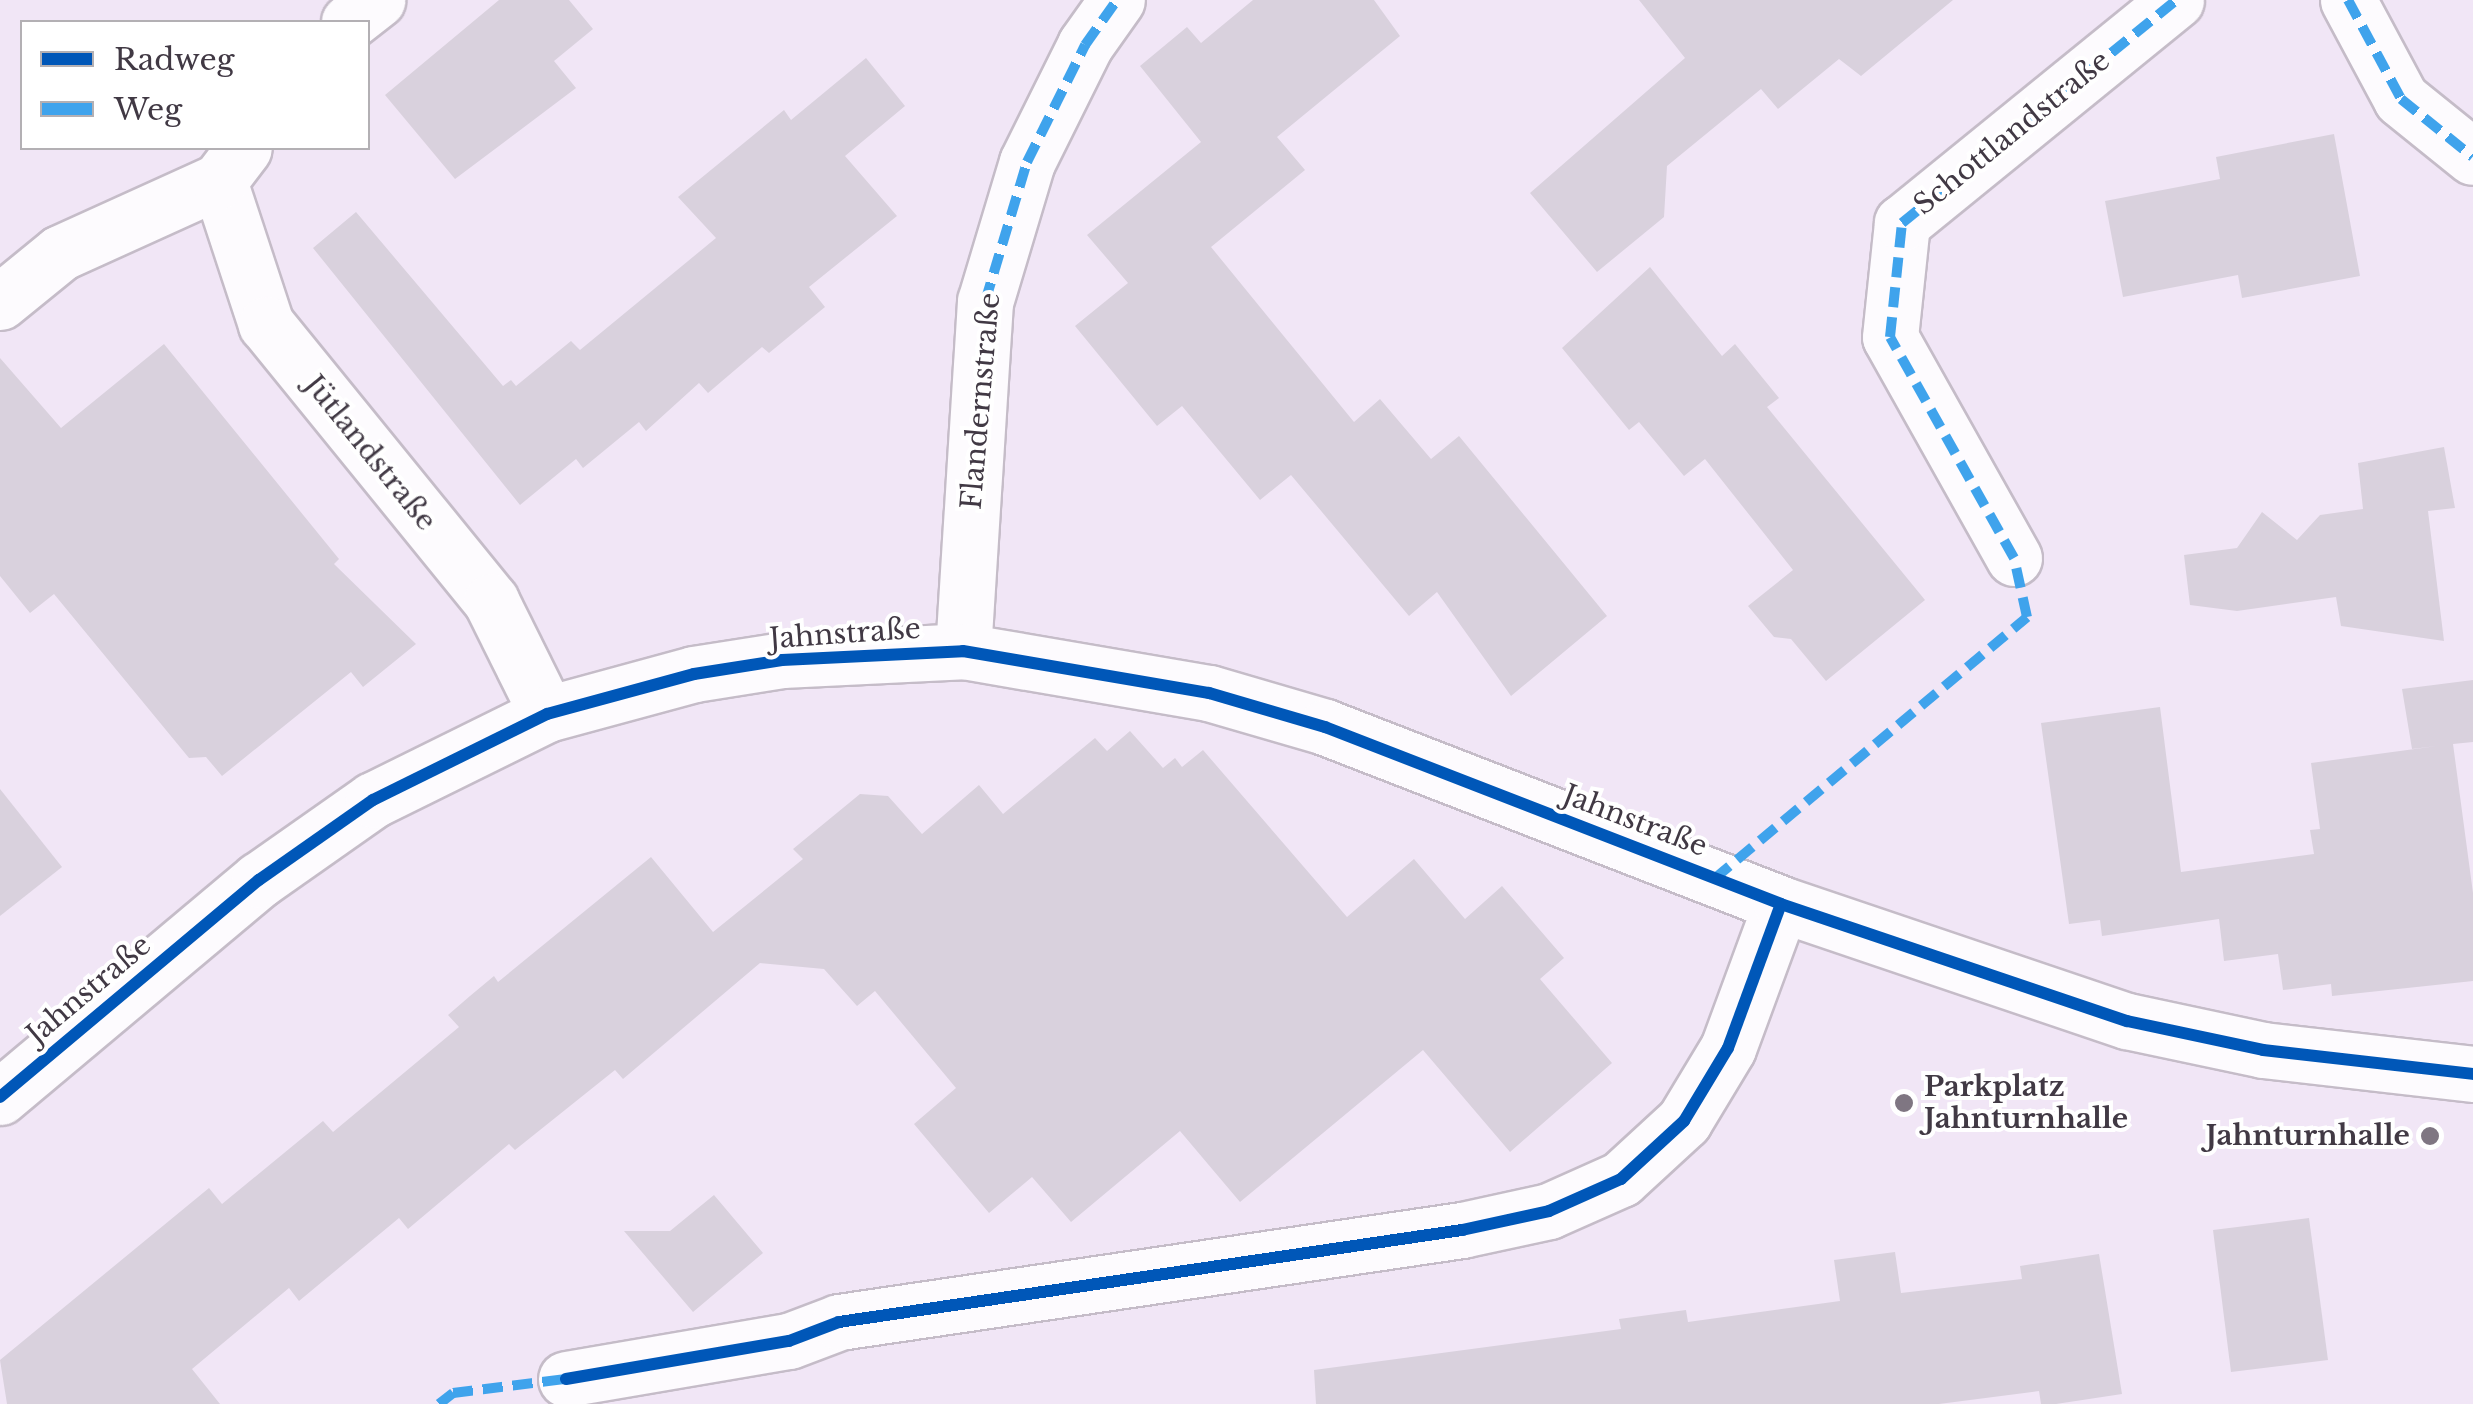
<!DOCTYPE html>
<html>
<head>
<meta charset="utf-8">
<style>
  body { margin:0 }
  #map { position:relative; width:2473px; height:1404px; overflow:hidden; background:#f1e6f6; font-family:"Libre Baskerville",serif }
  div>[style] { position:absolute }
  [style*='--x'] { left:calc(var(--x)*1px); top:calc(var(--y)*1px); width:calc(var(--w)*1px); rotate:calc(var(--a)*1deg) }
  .building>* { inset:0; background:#d9d1dd }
  .roads { filter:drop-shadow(2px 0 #c5bcc8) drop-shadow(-2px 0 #c5bcc8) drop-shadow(0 2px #c5bcc8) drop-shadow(0 -2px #c5bcc8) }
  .minor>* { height:55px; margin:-27.5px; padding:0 27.5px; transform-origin:27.5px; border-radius:27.5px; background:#fdfbfe }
  .tertiary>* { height:55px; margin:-27.5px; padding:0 27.5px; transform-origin:27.5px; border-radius:27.5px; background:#fdfbfe }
  .quiet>* { height:10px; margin-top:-5px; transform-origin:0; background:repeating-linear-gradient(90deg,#3fa3ec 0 20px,transparent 0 30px) }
  .cycleway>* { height:12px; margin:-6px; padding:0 6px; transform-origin:6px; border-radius:6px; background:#0057b8 }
  .dots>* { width:28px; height:28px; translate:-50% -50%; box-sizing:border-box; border:5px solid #fff; border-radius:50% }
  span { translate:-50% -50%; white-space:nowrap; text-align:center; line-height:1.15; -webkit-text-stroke:8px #fff; paint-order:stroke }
  .street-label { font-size:28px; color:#413944 }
  .poi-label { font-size:28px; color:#413944; font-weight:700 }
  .left { translate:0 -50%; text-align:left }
  .right { translate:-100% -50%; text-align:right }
  .legend { position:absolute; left:20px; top:20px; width:350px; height:130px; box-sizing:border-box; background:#fff; border:2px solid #b3b0b4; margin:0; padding:12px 18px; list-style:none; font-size:30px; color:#413944 }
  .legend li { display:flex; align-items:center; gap:20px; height:50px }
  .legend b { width:50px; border:2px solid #b3b0b4 }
</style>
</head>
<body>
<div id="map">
  <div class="building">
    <i style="clip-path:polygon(499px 0,569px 0,593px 29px,554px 61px,576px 88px,455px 179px,385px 95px)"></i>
    <i style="clip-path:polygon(1253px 0,1374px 0,1400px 36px,1277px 137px,1305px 170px,1211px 247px,1354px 422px,1380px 399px,1431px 459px,1459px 436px,1607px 616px,1511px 696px,1437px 592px,1409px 616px,1291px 475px,1260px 500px,1182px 406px,1157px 426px,1075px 326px,1128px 283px,1087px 235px,1201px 142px,1140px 66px,1187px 27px,1201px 43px)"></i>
    <i style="clip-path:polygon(1639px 0,1953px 0,1861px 76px,1839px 59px,1778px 109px,1761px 89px,1667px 166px,1664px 217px,1597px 272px,1530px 193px,1685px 58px)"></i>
    <i style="clip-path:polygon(866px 58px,905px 106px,845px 156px,897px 216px,809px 287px,825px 307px,769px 353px,762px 347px,708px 393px,699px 383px,646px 431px,639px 422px,583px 468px,576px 459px,520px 505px,313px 248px,356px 212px,503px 386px,511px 380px,516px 386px,571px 341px,580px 350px,716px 238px,678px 197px,784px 110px,791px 120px)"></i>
    <i style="clip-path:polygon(2334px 134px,2360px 276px,2242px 298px,2238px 275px,2123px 297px,2105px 201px,2220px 179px,2216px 157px)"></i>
    <i style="clip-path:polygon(1650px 267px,1722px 356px,1735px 344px,1779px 398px,1767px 407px,1925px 600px,1826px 681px,1791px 639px,1774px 637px,1748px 606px,1793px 570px,1705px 459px,1684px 476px,1639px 422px,1629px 430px,1562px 348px)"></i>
    <i style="clip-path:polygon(164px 344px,339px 559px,334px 564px,416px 644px,363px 687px,351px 672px,222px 776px,206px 757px,189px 758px,54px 594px,30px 613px,0 576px,0 358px,61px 428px)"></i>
    <i style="clip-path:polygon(2444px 447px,2455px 508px,2428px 511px,2444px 641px,2341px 626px,2336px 597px,2237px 611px,2190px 605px,2184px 555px,2237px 548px,2262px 512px,2297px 540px,2320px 515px,2363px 509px,2358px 463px)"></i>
    <i style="clip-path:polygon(2473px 680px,2473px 742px,2453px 744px,2473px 893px,2473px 981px,2332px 996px,2331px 984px,2283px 990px,2278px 954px,2224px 961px,2219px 919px,2102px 936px,2100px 920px,2069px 924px,2041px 723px,2160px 707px,2181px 872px,2314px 854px,2310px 830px,2320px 829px,2311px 763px,2437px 746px,2412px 749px,2402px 689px)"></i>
    <i style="clip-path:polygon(1130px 731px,1163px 768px,1175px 758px,1182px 767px,1203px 750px,1347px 917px,1414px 859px,1465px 919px,1502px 886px,1564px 958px,1540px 979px,1612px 1063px,1510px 1152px,1423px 1050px,1240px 1202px,1180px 1131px,1071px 1222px,1032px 1177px,989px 1213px,914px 1124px,956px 1088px,875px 991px,857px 1006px,824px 969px,760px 963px,623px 1079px,615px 1070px,515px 1150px,509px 1144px,408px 1229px,399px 1218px,299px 1301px,289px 1288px,192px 1369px,220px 1404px,7px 1404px,0 1360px,209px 1188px,222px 1204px,323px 1121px,333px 1132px,459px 1027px,448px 1015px,470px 996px,494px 976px,498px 982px,651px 857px,713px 932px,803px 859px,793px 849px,860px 794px,888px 796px,922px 834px,979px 785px,1003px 814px,1095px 738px,1107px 751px)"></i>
    <i style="clip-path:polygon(0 789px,62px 867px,0 916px)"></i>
    <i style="clip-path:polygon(714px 1195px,763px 1253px,693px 1312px,624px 1231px,670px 1231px)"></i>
    <i style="clip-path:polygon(2309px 1218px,2328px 1360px,2231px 1372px,2213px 1230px)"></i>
    <i style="clip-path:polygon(1895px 1252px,1901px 1293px,2022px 1279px,2020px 1266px,2099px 1254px,2122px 1394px,2056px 1404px,2041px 1404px,2039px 1391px,1939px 1404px,1316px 1404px,1314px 1370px,1621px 1329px,1619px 1319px,1686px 1310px,1688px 1322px,1840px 1301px,1834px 1260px)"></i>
  </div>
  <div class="roads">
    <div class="minor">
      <i style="--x:2348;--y:0;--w:112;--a:61.8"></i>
      <i style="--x:2401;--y:99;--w:92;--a:38.9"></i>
      <i style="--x:349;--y:22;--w:36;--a:-38"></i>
      <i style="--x:219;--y:181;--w:151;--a:71.8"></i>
      <i style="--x:266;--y:324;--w:357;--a:50.9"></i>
      <i style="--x:491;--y:601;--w:126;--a:63.6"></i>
      <i style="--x:0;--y:302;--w:77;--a:-39.2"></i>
      <i style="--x:60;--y:253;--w:175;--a:-24.4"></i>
      <i style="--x:219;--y:181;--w:41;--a:-52.9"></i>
      <i style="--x:2014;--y:558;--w:253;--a:-119.3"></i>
      <i style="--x:1890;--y:337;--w:115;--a:-84"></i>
      <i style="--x:1902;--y:223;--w:353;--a:-39.1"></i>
      <i style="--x:963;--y:651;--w:350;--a:-86.4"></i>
      <i style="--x:985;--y:302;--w:146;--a:-73.3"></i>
      <i style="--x:1027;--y:162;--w:131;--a:-63.6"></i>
      <i style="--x:1085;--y:45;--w:55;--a:-54.6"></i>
      <i style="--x:566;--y:1379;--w:226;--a:-9.7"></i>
      <i style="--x:789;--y:1341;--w:53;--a:-20.8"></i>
      <i style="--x:839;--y:1322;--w:630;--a:-8.4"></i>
      <i style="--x:1462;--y:1230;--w:89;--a:-12.3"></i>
      <i style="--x:1549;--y:1211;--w:79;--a:-24"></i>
      <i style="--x:1621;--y:1179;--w:86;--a:-42.6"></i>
      <i style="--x:1684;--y:1121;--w:85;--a:-58.9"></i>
      <i style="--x:1728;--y:1048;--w:153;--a:-69.8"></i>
    </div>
    <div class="tertiary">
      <i style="--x:0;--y:1097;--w:338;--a:-40"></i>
      <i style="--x:259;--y:880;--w:139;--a:-35.1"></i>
      <i style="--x:373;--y:800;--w:194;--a:-26.3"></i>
      <i style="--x:547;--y:714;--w:152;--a:-15.2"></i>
      <i style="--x:694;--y:674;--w:89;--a:-9"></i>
      <i style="--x:782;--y:660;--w:181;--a:-2.8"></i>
      <i style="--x:963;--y:651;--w:250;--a:9.7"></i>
      <i style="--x:1209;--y:693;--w:121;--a:16.3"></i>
      <i style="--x:1325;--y:727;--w:489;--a:21.2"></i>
      <i style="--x:1781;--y:904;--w:365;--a:18.7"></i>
      <i style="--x:2127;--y:1021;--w:139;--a:12"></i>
      <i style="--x:2263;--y:1050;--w:211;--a:6.5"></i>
    </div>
  </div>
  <div class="quiet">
    <i style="--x:2348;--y:0;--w:112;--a:61.8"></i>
    <i style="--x:2401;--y:99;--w:92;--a:38.9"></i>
    <i style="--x:985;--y:302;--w:146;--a:-73.3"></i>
    <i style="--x:1027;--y:162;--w:131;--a:-63.6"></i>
    <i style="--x:1085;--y:45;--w:55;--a:-54.6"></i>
    <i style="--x:1714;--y:879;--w:408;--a:-39.9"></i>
    <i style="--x:2027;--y:617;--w:60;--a:-102.4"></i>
    <i style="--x:2014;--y:558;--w:253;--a:-119.3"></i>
    <i style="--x:1890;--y:337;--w:115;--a:-84"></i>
    <i style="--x:1902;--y:223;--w:353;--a:-39.1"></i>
    <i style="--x:439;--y:1404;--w:18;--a:-38"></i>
    <i style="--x:453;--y:1393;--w:114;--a:-7.1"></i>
  </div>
  <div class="cycleway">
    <i style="--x:0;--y:1097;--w:338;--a:-40"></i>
    <i style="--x:259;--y:880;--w:139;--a:-35.1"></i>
    <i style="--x:373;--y:800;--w:194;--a:-26.3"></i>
    <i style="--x:547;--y:714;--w:152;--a:-15.2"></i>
    <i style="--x:694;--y:674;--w:89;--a:-9"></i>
    <i style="--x:782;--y:660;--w:181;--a:-2.8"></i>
    <i style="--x:963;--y:651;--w:250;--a:9.7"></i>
    <i style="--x:1209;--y:693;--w:121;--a:16.3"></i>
    <i style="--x:1325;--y:727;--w:489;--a:21.2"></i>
    <i style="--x:1781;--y:904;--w:365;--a:18.7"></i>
    <i style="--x:2127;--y:1021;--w:139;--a:12"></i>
    <i style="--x:2263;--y:1050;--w:211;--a:6.5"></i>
    <i style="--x:566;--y:1379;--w:226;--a:-9.7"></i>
    <i style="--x:789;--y:1341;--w:53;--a:-20.8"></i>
    <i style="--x:839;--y:1322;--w:630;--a:-8.4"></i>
    <i style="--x:1462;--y:1230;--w:89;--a:-12.3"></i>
    <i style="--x:1549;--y:1211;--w:79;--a:-24"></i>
    <i style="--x:1621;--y:1179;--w:86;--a:-42.6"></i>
    <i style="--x:1684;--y:1121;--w:85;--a:-58.9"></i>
    <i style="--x:1728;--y:1048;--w:153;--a:-69.8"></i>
  </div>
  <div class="dots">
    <i style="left:1904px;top:1103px;background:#7f7682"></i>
    <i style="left:2430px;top:1136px;background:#7f7682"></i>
  </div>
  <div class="street-label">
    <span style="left:2012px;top:133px;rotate:-39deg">Schottlandstraße</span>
    <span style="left:981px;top:401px;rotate:-85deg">Flandernstraße</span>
    <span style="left:370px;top:453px;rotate:51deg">Jütlandstraße</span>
    <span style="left:845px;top:634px;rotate:-4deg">Jahnstraße</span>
    <span style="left:1635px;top:821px;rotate:21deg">Jahnstraße</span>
    <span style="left:89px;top:990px;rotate:-40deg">Jahnstraße</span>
  </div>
  <div class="poi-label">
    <span class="left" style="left:1924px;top:1103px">Parkplatz<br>Jahnturnhalle</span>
    <span class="right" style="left:2410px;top:1136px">Jahnturnhalle</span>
  </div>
  <ul class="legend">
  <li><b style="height:12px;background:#0057b8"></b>Radweg</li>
  <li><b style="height:12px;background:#3fa3ec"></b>Weg</li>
  </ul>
</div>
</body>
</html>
